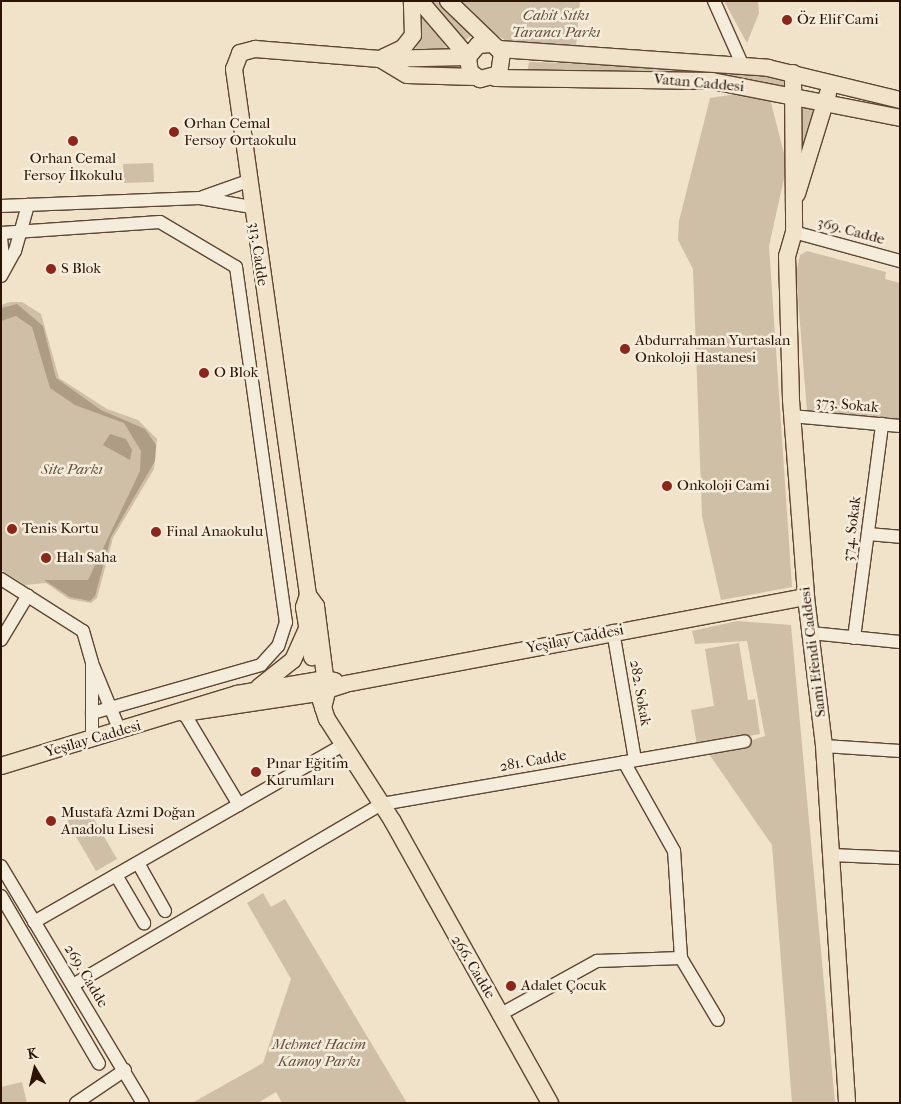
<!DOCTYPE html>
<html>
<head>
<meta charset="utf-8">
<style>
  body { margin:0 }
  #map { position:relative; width:901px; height:1104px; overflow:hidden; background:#f0e3c9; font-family:"IM FELL French Canon",serif }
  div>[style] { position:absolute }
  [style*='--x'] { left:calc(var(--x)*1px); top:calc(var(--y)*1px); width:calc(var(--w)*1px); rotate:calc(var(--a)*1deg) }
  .green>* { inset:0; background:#cfbfa7 }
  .water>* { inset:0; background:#ae9c85 }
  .roads { filter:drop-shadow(1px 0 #5e4632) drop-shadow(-1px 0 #5e4632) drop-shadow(0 1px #5e4632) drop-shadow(0 -1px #5e4632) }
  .minor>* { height:12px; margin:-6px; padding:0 6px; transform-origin:6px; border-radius:6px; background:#f5eddc }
  .major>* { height:16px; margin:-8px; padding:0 8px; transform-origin:8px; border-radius:8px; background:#f0e3c9 }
  .dots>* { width:14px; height:14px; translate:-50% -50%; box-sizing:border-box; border:2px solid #f5eddc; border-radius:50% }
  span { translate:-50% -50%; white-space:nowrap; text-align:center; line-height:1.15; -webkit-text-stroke:5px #f5eddc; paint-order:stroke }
  .park-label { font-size:15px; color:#664f3a; font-style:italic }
  .poi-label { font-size:15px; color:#2d1200 }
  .left { translate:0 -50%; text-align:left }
  .street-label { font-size:15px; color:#2d1200 }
  .frame { position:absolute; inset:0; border:2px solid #2d1200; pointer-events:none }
  .north { position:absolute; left:10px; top:1044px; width:50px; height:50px; -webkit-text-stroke:4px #f5eddc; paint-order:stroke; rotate:351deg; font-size:14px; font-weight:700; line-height:20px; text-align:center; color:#2d1200 }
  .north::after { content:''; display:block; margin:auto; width:18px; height:22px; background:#2d1200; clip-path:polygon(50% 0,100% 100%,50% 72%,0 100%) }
</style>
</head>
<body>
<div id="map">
  <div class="green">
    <i style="clip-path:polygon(429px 1px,439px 1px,471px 36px,461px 43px)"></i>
    <i style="clip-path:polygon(462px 1px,580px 1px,576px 47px,508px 42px,485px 28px)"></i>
    <i style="clip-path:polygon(724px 1px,758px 1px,759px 13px,747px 43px)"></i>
    <i style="clip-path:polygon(417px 3px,446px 47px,445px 48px,415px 51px,422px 30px)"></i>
    <i style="clip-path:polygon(529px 62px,684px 67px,787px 78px,785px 89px,717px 76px,527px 74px)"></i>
    <i style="clip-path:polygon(736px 94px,770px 99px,787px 165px,769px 246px,792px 587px,721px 600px,702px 516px,693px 269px,678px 240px,679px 221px,710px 98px)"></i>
    <i style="clip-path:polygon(800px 103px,815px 105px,803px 160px)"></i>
    <i style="clip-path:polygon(153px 163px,154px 182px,124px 183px,123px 164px)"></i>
    <i style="clip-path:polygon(807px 251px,886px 272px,885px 279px,900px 283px,900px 421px,807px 412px,796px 273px,800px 255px)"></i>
    <i style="clip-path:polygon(10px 302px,22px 302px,41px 314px,59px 378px,107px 409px,138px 420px,157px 439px,154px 469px,113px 538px,97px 598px,91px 603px,69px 599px,46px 583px,25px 585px,1px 570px,1px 305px)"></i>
    <i style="clip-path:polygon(737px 621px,791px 625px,835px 1103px,792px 1103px,772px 845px,709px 754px,765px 736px,747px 641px,695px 644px,692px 631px)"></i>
    <i style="clip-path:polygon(739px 643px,748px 700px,755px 699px,760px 734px,697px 745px,691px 710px,714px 706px,705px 649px)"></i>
    <i style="clip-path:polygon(88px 809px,117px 859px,96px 871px,67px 821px)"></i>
    <i style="clip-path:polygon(263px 893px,271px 907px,285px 899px,407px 1103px,282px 1103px,276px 1092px,258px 1103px,192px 1103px,263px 1063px,291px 979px,247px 903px)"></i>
    <i style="clip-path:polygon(22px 1082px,27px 1103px,1px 1103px,1px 1087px)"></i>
  </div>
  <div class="water">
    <i style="clip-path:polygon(17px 304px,43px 326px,56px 378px,101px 410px,145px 429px,156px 445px,155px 461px,111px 537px,95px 596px,90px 601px,70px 597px,44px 580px,88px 580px,140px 471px,141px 451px,124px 423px,75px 405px,50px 388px,32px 327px,16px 316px,1px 321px,2px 308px)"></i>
    <i style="clip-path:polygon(110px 434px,126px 439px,132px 450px,130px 460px,103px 445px)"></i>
  </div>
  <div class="roads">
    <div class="minor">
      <i style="--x:714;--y:1;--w:71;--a:66"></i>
      <i style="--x:203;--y:197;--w:48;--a:-19.6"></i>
      <i style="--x:1;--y:206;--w:199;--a:-2.3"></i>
      <i style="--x:200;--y:198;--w:52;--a:10"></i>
      <i style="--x:794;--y:232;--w:110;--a:15.3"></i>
      <i style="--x:1;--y:233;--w:159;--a:-4"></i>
      <i style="--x:160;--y:222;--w:88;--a:30.6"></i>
      <i style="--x:236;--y:267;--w:359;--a:82"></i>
      <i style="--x:286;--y:622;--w:25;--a:108"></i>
      <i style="--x:278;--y:646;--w:25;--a:132"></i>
      <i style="--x:261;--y:665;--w:176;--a:164.1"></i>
      <i style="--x:1;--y:238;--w:31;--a:84"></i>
      <i style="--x:1;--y:276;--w:29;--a:-61"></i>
      <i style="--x:15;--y:251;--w:48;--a:-74.2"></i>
      <i style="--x:792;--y:416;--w:108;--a:5.3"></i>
      <i style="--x:868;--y:534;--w:32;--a:5"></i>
      <i style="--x:1;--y:579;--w:97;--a:32.4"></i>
      <i style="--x:83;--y:631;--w:33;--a:74"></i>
      <i style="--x:92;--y:663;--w:76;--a:90"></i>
      <i style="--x:613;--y:631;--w:131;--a:80.3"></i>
      <i style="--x:811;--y:633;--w:89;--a:5.8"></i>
      <i style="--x:854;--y:638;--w:216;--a:-82.5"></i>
      <i style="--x:1;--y:640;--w:52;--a:-59"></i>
      <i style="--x:92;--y:663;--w:74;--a:67.6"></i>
      <i style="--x:184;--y:713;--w:107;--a:59.1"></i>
      <i style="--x:824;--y:746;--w:76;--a:3.8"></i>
      <i style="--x:831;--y:855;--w:69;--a:2.5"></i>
      <i style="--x:138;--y:863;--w:55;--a:60.6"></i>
      <i style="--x:1;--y:866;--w:276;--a:59.1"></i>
      <i style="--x:116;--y:875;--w:56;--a:59.7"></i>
      <i style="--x:1;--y:896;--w:194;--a:59.7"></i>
      <i style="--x:34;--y:922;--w:356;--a:-29.8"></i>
      <i style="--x:681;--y:958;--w:72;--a:59.2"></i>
      <i style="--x:73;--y:985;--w:358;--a:-30.4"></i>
      <i style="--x:382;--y:804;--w:368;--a:-9.8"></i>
      <i style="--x:501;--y:1014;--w:110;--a:-28.9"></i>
      <i style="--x:597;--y:961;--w:84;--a:-2"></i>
      <i style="--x:681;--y:958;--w:107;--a:-93.7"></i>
      <i style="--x:674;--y:851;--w:102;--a:-119.3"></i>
      <i style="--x:76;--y:1103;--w:59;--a:-34"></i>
    </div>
    <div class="major">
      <i style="--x:420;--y:1;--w:74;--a:49.4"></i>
      <i style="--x:448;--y:1;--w:75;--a:43.9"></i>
      <i style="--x:502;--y:53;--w:21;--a:98"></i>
      <i style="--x:499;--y:74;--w:20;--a:165"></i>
      <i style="--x:480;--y:79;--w:12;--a:-145"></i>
      <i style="--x:470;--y:72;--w:15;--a:-98"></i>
      <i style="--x:468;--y:57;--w:16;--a:-50"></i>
      <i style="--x:478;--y:45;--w:12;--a:-5"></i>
      <i style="--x:499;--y:49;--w:270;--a:4"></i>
      <i style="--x:768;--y:68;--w:136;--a:13.6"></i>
      <i style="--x:384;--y:57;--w:21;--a:-25"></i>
      <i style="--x:403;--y:48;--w:16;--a:-52"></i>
      <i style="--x:413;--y:35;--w:34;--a:-92"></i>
      <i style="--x:380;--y:59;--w:31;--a:31"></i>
      <i style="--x:407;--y:75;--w:68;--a:1.7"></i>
      <i style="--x:793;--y:73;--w:159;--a:89.6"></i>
      <i style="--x:794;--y:232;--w:25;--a:106"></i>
      <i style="--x:787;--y:256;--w:144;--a:88.4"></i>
      <i style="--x:791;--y:400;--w:198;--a:85.6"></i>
      <i style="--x:806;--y:597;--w:150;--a:83.1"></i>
      <i style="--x:824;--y:746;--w:358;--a:86.3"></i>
      <i style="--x:495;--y:78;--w:217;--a:0.8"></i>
      <i style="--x:712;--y:81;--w:192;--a:11.1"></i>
      <i style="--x:797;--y:194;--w:106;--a:-72.9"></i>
      <i style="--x:308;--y:595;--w:13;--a:108"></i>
      <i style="--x:304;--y:607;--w:51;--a:80.9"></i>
      <i style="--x:259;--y:687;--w:43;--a:-38.5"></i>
      <i style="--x:293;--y:660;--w:34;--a:-66"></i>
      <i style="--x:320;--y:698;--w:22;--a:72"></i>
      <i style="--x:327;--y:719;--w:122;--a:57.3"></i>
      <i style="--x:393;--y:822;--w:322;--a:60.8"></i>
      <i style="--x:323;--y:708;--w:16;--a:-76"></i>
      <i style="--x:327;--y:692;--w:87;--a:-97.3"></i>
      <i style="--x:316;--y:606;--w:14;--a:-126"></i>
      <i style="--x:308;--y:595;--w:531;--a:-98.01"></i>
      <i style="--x:234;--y:69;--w:17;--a:-69"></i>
      <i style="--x:240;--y:53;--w:16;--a:-15"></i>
      <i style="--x:255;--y:49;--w:125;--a:4.6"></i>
      <i style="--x:380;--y:59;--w:88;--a:-1.3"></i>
      <i style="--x:184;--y:713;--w:135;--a:-8.5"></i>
      <i style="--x:318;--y:693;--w:28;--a:-18"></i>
      <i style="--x:345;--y:684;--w:469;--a:-10.7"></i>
      <i style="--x:1;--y:766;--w:247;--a:-17"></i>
      <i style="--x:237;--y:694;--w:90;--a:-9.6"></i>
      <i style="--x:326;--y:679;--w:9;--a:13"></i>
    </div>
  </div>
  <div class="dots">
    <i style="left:787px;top:20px;background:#8f2418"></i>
    <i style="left:174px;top:132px;background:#8f2418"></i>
    <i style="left:73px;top:141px;background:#8f2418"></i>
    <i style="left:51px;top:269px;background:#8f2418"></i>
    <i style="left:625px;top:349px;background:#8f2418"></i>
    <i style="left:204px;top:373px;background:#8f2418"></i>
    <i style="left:667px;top:486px;background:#8f2418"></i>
    <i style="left:12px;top:529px;background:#8f2418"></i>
    <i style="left:156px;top:532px;background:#8f2418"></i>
    <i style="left:46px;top:558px;background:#8f2418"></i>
    <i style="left:256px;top:772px;background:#8f2418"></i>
    <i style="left:51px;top:821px;background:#8f2418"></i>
    <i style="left:511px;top:986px;background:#8f2418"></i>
  </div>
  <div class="park-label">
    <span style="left:556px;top:24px">Cahit Sıtkı<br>Tarancı Parkı</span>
    <span style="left:72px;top:470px">Site Parkı</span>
    <span style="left:319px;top:1053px">Mehmet Hacim<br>Kamoy Parkı</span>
  </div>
  <div class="poi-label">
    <span class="left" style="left:797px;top:20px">Öz Elif Cami</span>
    <span class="left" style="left:184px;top:132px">Orhan Cemal<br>Fersoy Ortaokulu</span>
    <span style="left:73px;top:167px">Orhan Cemal<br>Fersoy İlkokulu</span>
    <span class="left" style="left:61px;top:269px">S Blok</span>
    <span class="left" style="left:635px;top:349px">Abdurrahman Yurtaslan<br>Onkoloji Hastanesi</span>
    <span class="left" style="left:214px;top:373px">O Blok</span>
    <span class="left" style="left:677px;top:486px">Onkoloji Cami</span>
    <span class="left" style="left:22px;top:529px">Tenis Kortu</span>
    <span class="left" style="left:166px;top:532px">Final Anaokulu</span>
    <span class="left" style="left:56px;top:558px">Halı Saha</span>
    <span class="left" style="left:266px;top:772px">Pınar Eğitim<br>Kurumları</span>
    <span class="left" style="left:61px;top:821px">Mustafa Azmi Doğan<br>Anadolu Lisesi</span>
    <span class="left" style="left:521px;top:986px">Adalet Çocuk</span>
  </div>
  <div class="street-label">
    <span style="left:699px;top:83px;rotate:5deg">Vatan Caddesi</span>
    <span style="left:851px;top:231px;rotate:15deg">369. Cadde</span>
    <span style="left:258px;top:254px;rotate:82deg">313. Cadde</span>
    <span style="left:847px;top:405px;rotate:5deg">373. Sokak</span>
    <span style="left:852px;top:529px;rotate:-83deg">374. Sokak</span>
    <span style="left:575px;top:639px;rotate:-11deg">Yeşilay Caddesi</span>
    <span style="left:813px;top:652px;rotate:-97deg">Sami Efendi Caddesi</span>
    <span style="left:640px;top:693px;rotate:80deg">282. Sokak</span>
    <span style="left:93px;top:739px;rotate:-16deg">Yeşilay Caddesi</span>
    <span style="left:533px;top:761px;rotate:-10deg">281. Cadde</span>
    <span style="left:473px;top:967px;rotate:59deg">266. Cadde</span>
    <span style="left:86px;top:976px;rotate:59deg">269. Cadde</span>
  </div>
  <div class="frame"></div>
  <div class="north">K</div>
</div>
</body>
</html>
